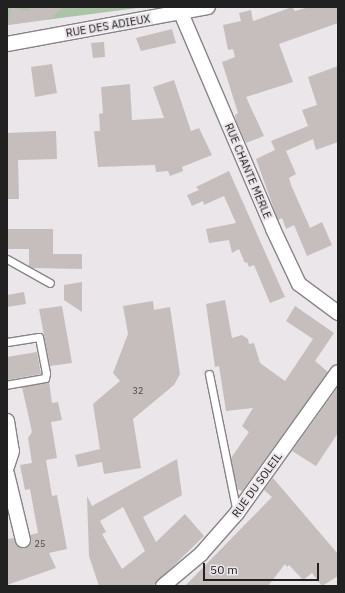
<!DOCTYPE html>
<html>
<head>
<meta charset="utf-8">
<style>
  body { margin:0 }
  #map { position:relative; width:345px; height:593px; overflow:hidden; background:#eae6ea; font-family:"IBM Plex Sans",sans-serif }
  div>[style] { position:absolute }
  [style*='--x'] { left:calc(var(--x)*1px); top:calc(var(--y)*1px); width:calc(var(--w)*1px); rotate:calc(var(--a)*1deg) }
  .green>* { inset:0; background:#abc4a6 }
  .building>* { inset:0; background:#c5bebd }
  .roads { filter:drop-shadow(1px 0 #888387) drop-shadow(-1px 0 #888387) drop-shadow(0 1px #888387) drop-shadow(0 -1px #888387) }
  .lane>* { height:7px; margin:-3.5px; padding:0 3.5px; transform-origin:3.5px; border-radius:3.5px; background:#fff }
  .street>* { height:14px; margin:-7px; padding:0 7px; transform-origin:7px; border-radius:7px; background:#fff }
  span { translate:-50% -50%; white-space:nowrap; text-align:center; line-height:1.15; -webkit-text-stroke:4px #eae6ea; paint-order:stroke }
  .number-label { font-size:9px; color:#4b4849 }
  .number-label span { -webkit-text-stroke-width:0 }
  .street-label { font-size:11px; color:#222122 }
  .frame { position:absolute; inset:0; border:8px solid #222122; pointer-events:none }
  .scale { position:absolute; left:203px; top:563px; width:116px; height:18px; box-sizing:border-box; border:2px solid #222122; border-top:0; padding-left:5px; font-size:12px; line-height:14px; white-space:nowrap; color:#222122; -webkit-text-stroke:3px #eae6ea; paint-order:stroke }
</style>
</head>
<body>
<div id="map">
  <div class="green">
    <i style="clip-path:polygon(7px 7px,145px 7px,7px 25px)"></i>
  </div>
  <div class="building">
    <i style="clip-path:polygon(11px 7px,29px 11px,28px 7px,64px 7px,53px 16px,55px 18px,8px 25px)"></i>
    <i style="clip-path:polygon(292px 7px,295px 11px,309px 7px,338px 7px,338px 23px,279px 44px,293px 82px,246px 97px,264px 136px,246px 143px,236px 121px,235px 115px,238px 113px,222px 62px,235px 57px,233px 49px,228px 50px,223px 25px,241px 21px,239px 13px,251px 10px,253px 21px)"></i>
    <i style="clip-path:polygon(172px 29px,176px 43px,141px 51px,136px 38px)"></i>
    <i style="clip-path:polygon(104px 42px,105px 57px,93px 58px,91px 43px)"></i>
    <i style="clip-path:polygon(52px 64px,57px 93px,35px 97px,31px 67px)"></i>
    <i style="clip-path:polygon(338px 66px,338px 142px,316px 150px,313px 139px,286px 151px,296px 174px,289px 178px,291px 185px,310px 228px,322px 222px,332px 245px,307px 256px,294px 225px,286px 229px,282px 218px,278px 220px,256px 159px,275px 150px,271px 141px,308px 126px,302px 110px,317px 105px,308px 77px)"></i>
    <i style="clip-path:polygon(174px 80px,191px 131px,199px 128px,212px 155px,182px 167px,183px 171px,170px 176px,168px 171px,156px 172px,155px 165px,98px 167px,94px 131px,100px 131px,99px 114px,103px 113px,101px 87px,130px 84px,132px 120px,164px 118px,153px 87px)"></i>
    <i style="clip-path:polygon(56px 131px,57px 159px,18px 160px,19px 199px,7px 199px,7px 133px)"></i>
    <i style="clip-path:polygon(229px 171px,285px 297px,270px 303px,254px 265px,249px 267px,247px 262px,245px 263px,239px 249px,232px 253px,229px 240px,209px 243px,206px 229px,236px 223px,224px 196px,204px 205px,203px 201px,192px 206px,187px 195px,199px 190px,196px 187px)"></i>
    <i style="clip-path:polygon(7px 229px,53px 229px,53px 254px,82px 254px,82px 269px,32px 268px,29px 266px,29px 249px,7px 249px)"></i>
    <i style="clip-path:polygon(82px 282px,82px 312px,64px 300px,64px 285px)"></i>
    <i style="clip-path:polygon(24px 292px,26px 304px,7px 307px,7px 295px)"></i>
    <i style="clip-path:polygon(225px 300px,232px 338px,242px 335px,248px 339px,249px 344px,254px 343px,260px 363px,285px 381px,313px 339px,286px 321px,295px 306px,334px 333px,315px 361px,328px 372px,242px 491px,237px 489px,231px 458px,249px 432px,242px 426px,253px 408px,226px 411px,219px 366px,215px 367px,206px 304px)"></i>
    <i style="clip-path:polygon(153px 301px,154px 310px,170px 307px,180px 374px,174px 385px,133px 419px,141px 468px,104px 474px,102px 462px,78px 467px,75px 455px,100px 449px,93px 404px,120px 381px,113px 373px,128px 334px,123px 306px)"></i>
    <i style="clip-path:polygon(62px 306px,72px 363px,50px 366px,39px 309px)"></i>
    <i style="clip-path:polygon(37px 352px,41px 374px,7px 380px,7px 357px)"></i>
    <i style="clip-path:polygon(49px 381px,52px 403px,58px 402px,62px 420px,51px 422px,57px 458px,46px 460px,52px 496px,57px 495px,67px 549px,49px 553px,56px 568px,7px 585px,7px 539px,14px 538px,17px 546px,25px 548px,31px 543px,30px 535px,38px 533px,30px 489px,25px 490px,20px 465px,32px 463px,28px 438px,32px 432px,22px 387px)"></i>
    <i style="clip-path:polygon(338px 387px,338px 433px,316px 466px,292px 451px)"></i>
    <i style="clip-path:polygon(evenodd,177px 459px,182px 495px,143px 517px,156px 542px,185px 514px,204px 536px,153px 586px,99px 586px,89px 556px,87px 496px,92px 506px,177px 459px,123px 507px,145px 551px,122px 569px,102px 534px,106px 532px,100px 521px,123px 507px)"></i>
    <i style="clip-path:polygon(273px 478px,338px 554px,338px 576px,322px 586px,312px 573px,303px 580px,289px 565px,287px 567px,285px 564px,268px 586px,185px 586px,272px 497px,264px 490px)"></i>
  </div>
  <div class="roads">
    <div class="lane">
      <i style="--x:7;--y:259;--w:49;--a:29.2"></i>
      <i style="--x:7;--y:342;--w:32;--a:-9"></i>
      <i style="--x:39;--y:337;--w:37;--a:79"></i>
      <i style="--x:46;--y:373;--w:5;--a:101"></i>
      <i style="--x:45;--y:378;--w:39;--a:170"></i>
      <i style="--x:209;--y:374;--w:142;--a:78.6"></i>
    </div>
    <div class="street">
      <i style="--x:181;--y:13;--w:235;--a:66.9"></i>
      <i style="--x:273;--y:229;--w:61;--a:64.7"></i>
      <i style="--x:299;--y:284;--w:49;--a:36.6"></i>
      <i style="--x:7;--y:44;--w:204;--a:-10.4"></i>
      <i style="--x:7;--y:421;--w:30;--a:81"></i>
      <i style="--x:12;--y:451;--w:16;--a:108"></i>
      <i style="--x:7;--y:474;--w:68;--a:76.4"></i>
      <i style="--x:163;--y:586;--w:50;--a:-40.1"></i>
      <i style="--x:201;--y:554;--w:55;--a:-48.7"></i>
      <i style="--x:237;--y:513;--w:173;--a:-54.4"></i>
    </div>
  </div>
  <div class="number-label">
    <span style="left:138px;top:391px">32</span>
    <span style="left:40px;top:544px">25</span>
  </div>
  <div class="street-label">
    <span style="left:108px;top:26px;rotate:-10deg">RUE DES ADIEUX</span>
    <span style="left:248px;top:171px;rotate:67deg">RUE CHANTE MERLE</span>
    <span style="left:257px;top:485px;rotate:-54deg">RUE DU SOLEIL</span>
  </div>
  <div class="frame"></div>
  <div class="scale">50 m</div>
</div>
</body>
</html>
